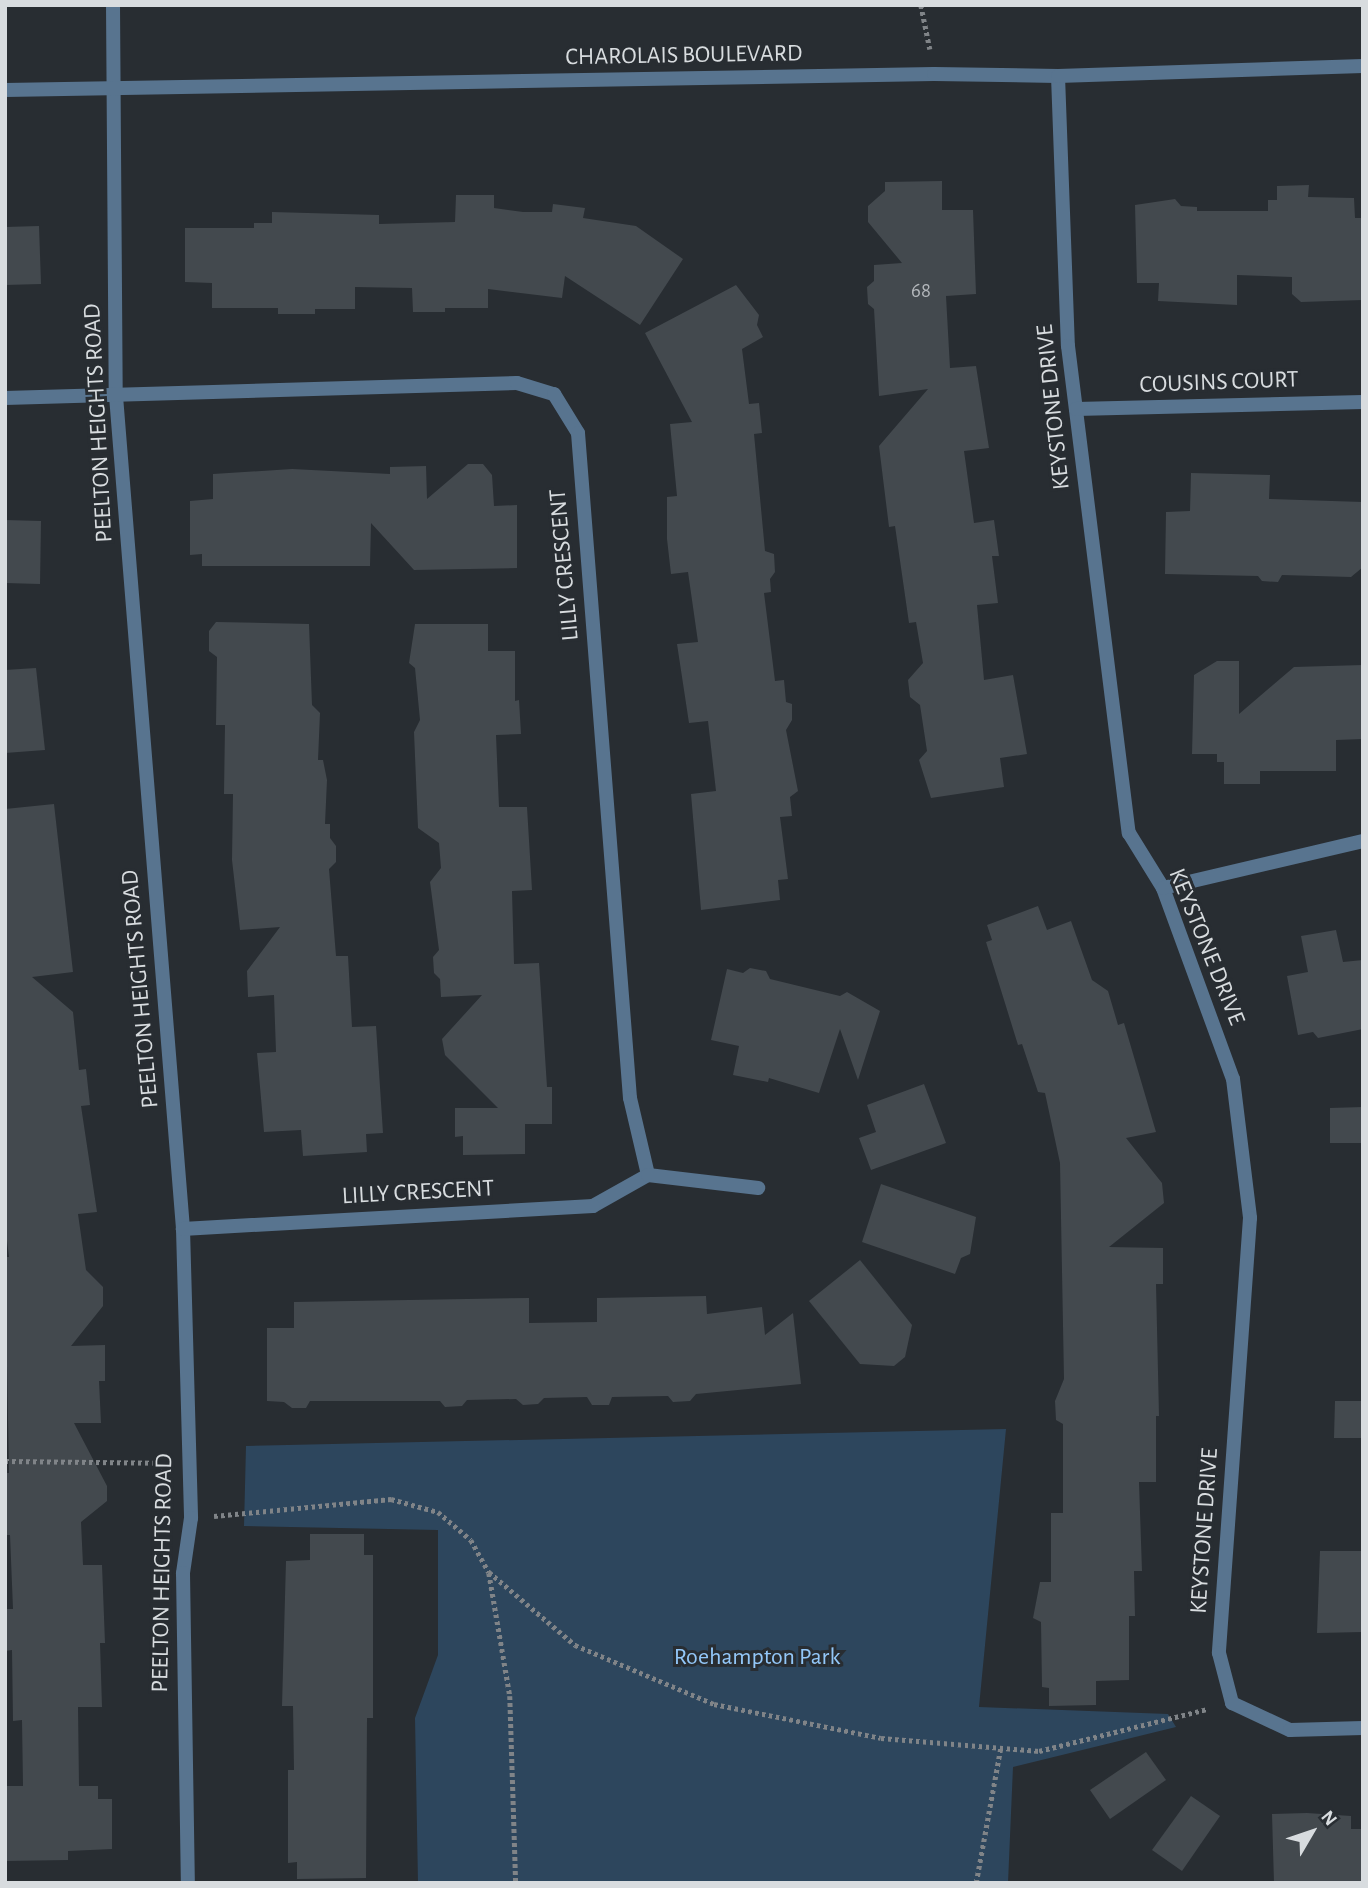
<!DOCTYPE html>
<html>
<head>
<meta charset="utf-8">
<style>
  body { margin:0 }
  #map { position:relative; width:1368px; height:1888px; overflow:hidden; background:#282d32; font-family:"Alegreya Sans",sans-serif }
  div>[style] { position:absolute }
  [style*='--x'] { left:calc(var(--x)*1px); top:calc(var(--y)*1px); width:calc(var(--w)*1px); rotate:calc(var(--a)*1deg) }
  .green>* { inset:0; background:#2d465d }
  .building>* { inset:0; background:#43494e }
  .path>* { height:4.5px; margin-top:-2.25px; transform-origin:0; background:repeating-linear-gradient(90deg,#808488 0 3.5px,transparent 0 7px) }
  .minor>* { height:14px; margin:-7px; padding:0 7px; transform-origin:7px; border-radius:7px; background:#58748f }
  .tertiary>* { height:14px; margin:-7px; padding:0 7px; transform-origin:7px; border-radius:7px; background:#58748f }
  span { translate:-50% -50%; white-space:nowrap; text-align:center; line-height:1.15; -webkit-text-stroke:6px #282d32; paint-order:stroke }
  .number-label { font-size:21px; color:#b3b7bb }
  .number-label span { -webkit-text-stroke-width:0 }
  .street-label { font-size:24px; color:#d8dcdf }
  .park-label { font-size:24px; color:#93c7f8 }
  .frame { position:absolute; inset:0; border:7px solid #d8dcdf; pointer-events:none }
  .north { position:absolute; left:1277px; top:1797px; width:70px; height:70px; -webkit-text-stroke:5px #282d32; paint-order:stroke; rotate:51deg; font-size:19px; font-weight:700; line-height:28px; text-align:center; color:#d8dcdf }
  .north::after { content:''; display:block; margin:auto; width:24px; height:32px; background:#d8dcdf; clip-path:polygon(50% 0,100% 100%,50% 72%,0 100%) }
</style>
</head>
<body>
<div id="map">
  <div class="green">
    <i style="clip-path:polygon(1006px 1429px,979px 1707px,1168px 1714px,1176px 1727px,1013px 1767px,1008px 1883px,418px 1883px,415px 1718px,438px 1655px,438px 1530px,244px 1526px,246px 1446px)"></i>
  </div>
  <div class="building">
    <i style="clip-path:polygon(942px 181px,942px 210px,973px 210px,976px 294px,946px 296px,950px 368px,976px 366px,989px 448px,964px 451px,974px 523px,994px 520px,999px 556px,992px 556px,998px 603px,977px 605px,984px 680px,1013px 675px,1027px 754px,1000px 758px,1004px 787px,931px 798px,919px 760px,927px 751px,920px 705px,910px 697px,908px 680px,923px 663px,916px 622px,909px 623px,895px 526px,889px 527px,879px 446px,928px 389px,879px 396px,874px 309px,868px 304px,867px 287px,874px 281px,874px 265px,902px 263px,868px 222px,868px 206px,885px 191px,885px 182px)"></i>
    <i style="clip-path:polygon(1309px 185px,1308px 197px,1354px 198px,1355px 218px,1363px 218px,1363px 300px,1301px 302px,1292px 294px,1292px 277px,1237px 275px,1237px 305px,1158px 301px,1159px 283px,1137px 283px,1135px 205px,1175px 199px,1181px 206px,1197px 207px,1197px 211px,1268px 211px,1268px 200px,1277px 200px,1277px 186px)"></i>
    <i style="clip-path:polygon(456px 195px,494px 195px,494px 208px,523px 212px,552px 212px,553px 204px,585px 208px,583px 218px,636px 226px,683px 259px,640px 325px,565px 276px,562px 298px,488px 289px,488px 308px,445px 308px,445px 312px,413px 312px,412px 288px,355px 287px,355px 309px,315px 309px,315px 314px,278px 314px,278px 308px,212px 308px,212px 283px,185px 282px,185px 228px,254px 228px,254px 223px,272px 223px,272px 212px,379px 215px,379px 224px,455px 222px)"></i>
    <i style="clip-path:polygon(39px 226px,41px 284px,5px 285px,5px 227px)"></i>
    <i style="clip-path:polygon(736px 285px,759px 315px,757px 325px,763px 337px,742px 349px,749px 404px,759px 403px,762px 433px,754px 434px,765px 551px,774px 554px,775px 572px,770px 579px,771px 592px,764px 593px,775px 681px,784px 680px,786px 702px,792px 704px,792px 720px,786px 730px,798px 791px,790px 797px,792px 816px,780px 817px,788px 879px,778px 880px,780px 900px,701px 910px,691px 794px,716px 791px,708px 721px,689px 723px,677px 644px,698px 642px,688px 572px,671px 574px,667px 539px,667px 497px,677px 496px,670px 424px,692px 422px,645px 333px)"></i>
    <i style="clip-path:polygon(468px 464px,483px 464px,492px 475px,494px 506px,517px 505px,517px 568px,414px 570px,371px 523px,370px 566px,202px 566px,202px 554px,190px 555px,190px 501px,213px 499px,213px 474px,292px 469px,390px 474px,390px 467px,426px 466px,427px 499px)"></i>
    <i style="clip-path:polygon(1191px 473px,1270px 475px,1269px 499px,1363px 502px,1363px 567px,1351px 577px,1282px 575px,1278px 582px,1262px 581px,1258px 576px,1165px 574px,1166px 512px,1190px 511px)"></i>
    <i style="clip-path:polygon(5px 520px,41px 521px,40px 584px,5px 583px)"></i>
    <i style="clip-path:polygon(216px 622px,309px 624px,312px 705px,320px 713px,318px 760px,323px 760px,327px 780px,325px 824px,330px 824px,330px 838px,336px 846px,336px 862px,329px 869px,336px 956px,348px 956px,352px 1027px,376px 1026px,383px 1133px,366px 1134px,367px 1152px,303px 1156px,301px 1130px,264px 1132px,257px 1053px,276px 1052px,274px 995px,248px 997px,247px 971px,280px 927px,240px 930px,232px 860px,233px 794px,224px 794px,225px 725px,216px 725px,217px 657px,209px 651px,209px 631px)"></i>
    <i style="clip-path:polygon(415px 624px,488px 624px,488px 651px,515px 651px,515px 701px,519px 700px,521px 734px,496px 735px,499px 807px,527px 807px,532px 890px,512px 891px,514px 964px,539px 963px,547px 1087px,552px 1087px,552px 1124px,525px 1124px,525px 1154px,463px 1155px,463px 1136px,455px 1137px,455px 1108px,498px 1108px,445px 1055px,442px 1039px,482px 995px,441px 997px,440px 979px,434px 973px,433px 957px,439px 950px,430px 882px,441px 868px,439px 843px,418px 828px,414px 732px,420px 720px,415px 668px,409px 663px)"></i>
    <i style="clip-path:polygon(1217px 661px,1239px 661px,1239px 714px,1294px 667px,1363px 665px,1363px 739px,1336px 740px,1336px 771px,1260px 771px,1260px 784px,1224px 784px,1224px 762px,1217px 762px,1217px 754px,1192px 754px,1194px 675px)"></i>
    <i style="clip-path:polygon(36px 668px,45px 750px,5px 753px,5px 670px)"></i>
    <i style="clip-path:polygon(54px 804px,73px 972px,32px 977px,73px 1012px,79px 1070px,86px 1069px,90px 1105px,81px 1106px,97px 1212px,78px 1214px,86px 1270px,103px 1287px,103px 1306px,71px 1346px,105px 1345px,105px 1381px,99px 1381px,101px 1423px,74px 1423px,107px 1486px,107px 1501px,81px 1522px,83px 1565px,102px 1565px,105px 1643px,100px 1643px,102px 1707px,78px 1707px,79px 1786px,98px 1786px,98px 1799px,112px 1799px,112px 1849px,68px 1851px,68px 1860px,5px 1861px,5px 1786px,23px 1786px,22px 1720px,13px 1721px,12px 1650px,5px 1651px,5px 1609px,13px 1609px,10px 1535px,5px 1535px,5px 1473px,9px 1473px,5px 1257px,9px 1257px,5px 1225px,5px 809px)"></i>
    <i style="clip-path:polygon(1038px 906px,1047px 930px,1071px 921px,1092px 980px,1108px 991px,1118px 1025px,1124px 1023px,1156px 1132px,1126px 1138px,1162px 1183px,1164px 1203px,1109px 1247px,1163px 1248px,1163px 1284px,1156px 1284px,1159px 1416px,1156px 1416px,1156px 1482px,1139px 1482px,1142px 1571px,1134px 1571px,1135px 1616px,1129px 1616px,1129px 1680px,1096px 1681px,1096px 1705px,1049px 1706px,1049px 1688px,1042px 1687px,1041px 1622px,1033px 1618px,1040px 1582px,1051px 1582px,1051px 1513px,1063px 1513px,1063px 1424px,1056px 1420px,1055px 1401px,1064px 1379px,1060px 1163px,1045px 1093px,1038px 1092px,1022px 1044px,1018px 1045px,986px 942px,992px 940px,987px 925px)"></i>
    <i style="clip-path:polygon(1336px 930px,1343px 962px,1363px 960px,1363px 1029px,1318px 1038px,1313px 1032px,1298px 1035px,1287px 976px,1308px 972px,1301px 936px)"></i>
    <i style="clip-path:polygon(750px 968px,766px 971px,770px 979px,840px 996px,847px 992px,880px 1011px,858px 1080px,840px 1029px,819px 1093px,769px 1078px,768px 1082px,733px 1075px,739px 1046px,711px 1040px,727px 969px,743px 973px)"></i>
    <i style="clip-path:polygon(924px 1084px,946px 1143px,871px 1170px,859px 1138px,876px 1132px,867px 1105px)"></i>
    <i style="clip-path:polygon(1363px 1107px,1363px 1143px,1330px 1143px,1330px 1108px)"></i>
    <i style="clip-path:polygon(881px 1184px,976px 1217px,970px 1254px,961px 1258px,955px 1274px,862px 1242px)"></i>
    <i style="clip-path:polygon(860px 1260px,912px 1325px,905px 1357px,894px 1366px,860px 1364px,809px 1301px)"></i>
    <i style="clip-path:polygon(706px 1296px,707px 1314px,762px 1307px,765px 1335px,793px 1313px,801px 1384px,696px 1394px,690px 1401px,673px 1402px,668px 1396px,612px 1397px,609px 1405px,592px 1405px,587px 1397px,544px 1398px,538px 1404px,523px 1405px,516px 1399px,467px 1400px,462px 1406px,445px 1407px,440px 1401px,310px 1401px,306px 1408px,292px 1408px,284px 1402px,267px 1401px,267px 1328px,294px 1328px,294px 1302px,529px 1298px,529px 1323px,597px 1322px,597px 1298px)"></i>
    <i style="clip-path:polygon(1335px 1401px,1363px 1401px,1363px 1438px,1334px 1438px)"></i>
    <i style="clip-path:polygon(310px 1534px,364px 1534px,364px 1555px,373px 1555px,373px 1718px,367px 1718px,366px 1878px,297px 1879px,297px 1862px,288px 1863px,288px 1770px,294px 1770px,293px 1706px,282px 1706px,286px 1561px,310px 1560px)"></i>
    <i style="clip-path:polygon(1320px 1551px,1363px 1551px,1363px 1632px,1317px 1633px)"></i>
    <i style="clip-path:polygon(1146px 1752px,1166px 1780px,1110px 1819px,1090px 1790px)"></i>
    <i style="clip-path:polygon(1191px 1796px,1220px 1816px,1182px 1871px,1152px 1850px)"></i>
    <i style="clip-path:polygon(1307px 1813px,1351px 1816px,1351px 1829px,1363px 1829px,1363px 1883px,1274px 1883px,1272px 1814px)"></i>
  </div>
  <div class="path">
    <i style="--x:921;--y:5;--w:45;--a:78.4"></i>
    <i style="--x:5;--y:1461;--w:153;--a:0.7"></i>
    <i style="--x:158;--y:1463;--w:9;--a:63"></i>
    <i style="--x:214;--y:1516;--w:178;--a:-5.5"></i>
    <i style="--x:391;--y:1499;--w:49;--a:15.5"></i>
    <i style="--x:438;--y:1512;--w:43;--a:40.3"></i>
    <i style="--x:471;--y:1540;--w:37;--a:61"></i>
    <i style="--x:489;--y:1572;--w:113;--a:40.3"></i>
    <i style="--x:575;--y:1645;--w:151;--a:23"></i>
    <i style="--x:714;--y:1704;--w:170;--a:11.5"></i>
    <i style="--x:881;--y:1738;--w:159;--a:4.7"></i>
    <i style="--x:1039;--y:1751;--w:173;--a:-14"></i>
    <i style="--x:489;--y:1573;--w:125;--a:80.3"></i>
    <i style="--x:510;--y:1696;--w:187;--a:88.2"></i>
    <i style="--x:976;--y:1883;--w:139;--a:-79.7"></i>
  </div>
  <div class="minor">
    <i style="--x:113;--y:5;--w:391;--a:89.6"></i>
    <i style="--x:116;--y:396;--w:836;--a:85.4"></i>
    <i style="--x:183;--y:1229;--w:289;--a:88.4"></i>
    <i style="--x:191;--y:1518;--w:56;--a:98.3"></i>
    <i style="--x:183;--y:1573;--w:310;--a:89.1"></i>
    <i style="--x:1058;--y:76;--w:270;--a:87.9"></i>
    <i style="--x:1068;--y:346;--w:491;--a:82.9"></i>
    <i style="--x:1129;--y:833;--w:65;--a:58.3"></i>
    <i style="--x:1163;--y:888;--w:203;--a:69.9"></i>
    <i style="--x:1233;--y:1079;--w:140;--a:83"></i>
    <i style="--x:1250;--y:1218;--w:436;--a:94.1"></i>
    <i style="--x:1219;--y:1653;--w:52;--a:75.4"></i>
    <i style="--x:1232;--y:1703;--w:64;--a:25"></i>
    <i style="--x:1290;--y:1730;--w:73;--a:-1.6"></i>
    <i style="--x:5;--y:398;--w:512;--a:-1.68"></i>
    <i style="--x:517;--y:383;--w:39;--a:17"></i>
    <i style="--x:554;--y:394;--w:46;--a:58.4"></i>
    <i style="--x:578;--y:433;--w:667;--a:85.53"></i>
    <i style="--x:630;--y:1098;--w:79;--a:76.8"></i>
    <i style="--x:648;--y:1175;--w:63;--a:150.6"></i>
    <i style="--x:593;--y:1206;--w:411;--a:176.8"></i>
    <i style="--x:1076;--y:409;--w:287;--a:-1.4"></i>
    <i style="--x:1163;--y:888;--w:205;--a:-13.2"></i>
    <i style="--x:648;--y:1175;--w:111;--a:6.7"></i>
  </div>
  <div class="tertiary">
    <i style="--x:5;--y:90;--w:929;--a:-0.99"></i>
    <i style="--x:934;--y:74;--w:124;--a:0.9"></i>
    <i style="--x:1058;--y:76;--w:305;--a:-1.9"></i>
  </div>
  <div class="number-label">
    <span style="left:921px;top:291px">68</span>
  </div>
  <div class="street-label">
    <span style="left:684px;top:56px;rotate:-1deg">CHAROLAIS BOULEVARD</span>
    <span style="left:1219px;top:383px;rotate:-2deg">COUSINS COURT</span>
    <span style="left:1054px;top:407px;rotate:-96deg">KEYSTONE DRIVE</span>
    <span style="left:99px;top:423px;rotate:-93deg">PEELTON HEIGHTS ROAD</span>
    <span style="left:565px;top:565px;rotate:-95deg">LILLY CRESCENT</span>
    <span style="left:1206px;top:947px;rotate:68deg">KEYSTONE DRIVE</span>
    <span style="left:141px;top:989px;rotate:-95deg">PEELTON HEIGHTS ROAD</span>
    <span style="left:418px;top:1193px;rotate:-3deg">LILLY CRESCENT</span>
    <span style="left:1205px;top:1531px;rotate:-86deg">KEYSTONE DRIVE</span>
    <span style="left:163px;top:1573px;rotate:-89deg">PEELTON HEIGHTS ROAD</span>
  </div>
  <div class="park-label">
    <span style="left:757px;top:1658px">Roehampton Park</span>
  </div>
  <div class="frame"></div>
  <div class="north">N</div>
</div>
</body>
</html>
